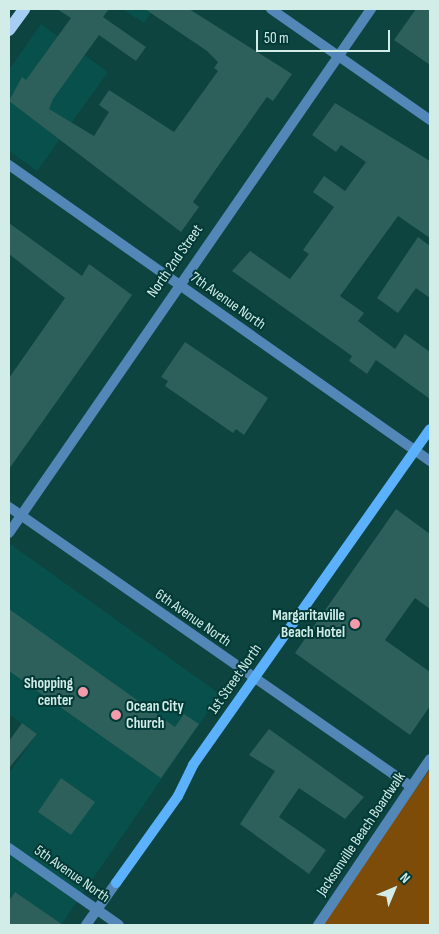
<!DOCTYPE html>
<html>
<head>
<meta charset="utf-8">
<style>
  body { margin:0 }
  #map { position:relative; width:439px; height:934px; overflow:hidden; background:#0d4440; font-family:"Sofia Sans Condensed",sans-serif }
  div>[style] { position:absolute }
  [style*='--x'] { left:calc(var(--x)*1px); top:calc(var(--y)*1px); width:calc(var(--w)*1px); rotate:calc(var(--a)*1deg) }
  .built>* { inset:0; background:#08504b }
  .green>* { inset:0; background:#7c4c08 }
  .building>* { inset:0; background:#2d5f5b }
  .street>* { height:10px; margin:-5px; padding:0 5px; transform-origin:5px; border-radius:5px; background:#5387b7 }
  .secondary>* { height:10px; margin:-5px; padding:0 5px; transform-origin:5px; border-radius:5px; background:#5bb1fd }
  .primary>* { height:12px; margin:-6px; padding:0 6px; transform-origin:6px; border-radius:6px; background:#a6cef5 }
  .dots>* { width:14px; height:14px; translate:-50% -50%; box-sizing:border-box; border:2px solid #003935; border-radius:50% }
  span { translate:-50% -50%; white-space:nowrap; text-align:center; line-height:1.15; -webkit-text-stroke:4px #003935; paint-order:stroke }
  .street-label { font-size:15px; color:#d2ece8 }
  .poi-label { font-size:15px; color:#d2ece8; font-weight:700 }
  .right { translate:-100% -50%; text-align:right }
  .left { translate:0 -50%; text-align:left }
  .frame { position:absolute; inset:0; border:10px solid #d2ece8; pointer-events:none }
  .north { position:absolute; left:369px; top:864px; width:50px; height:50px; -webkit-text-stroke:4px #003935; paint-order:stroke; rotate:45deg; font-size:14px; font-weight:700; line-height:20px; text-align:center; color:#d2ece8 }
  .north::after { content:''; display:block; margin:auto; width:18px; height:22px; background:#d2ece8; clip-path:polygon(50% 0,100% 100%,50% 72%,0 100%) }
  .scale { position:absolute; left:256px; top:30px; width:134px; height:22px; box-sizing:border-box; border:2px solid #d2ece8; border-top:0; padding-left:6px; font-size:15px; line-height:18px; white-space:nowrap; color:#d2ece8; -webkit-text-stroke:4px #003935; paint-order:stroke }
</style>
</head>
<body>
<div id="map">
  <div class="built">
    <i style="clip-path:polygon(122px 9px,154px 9px,144px 23px)"></i>
    <i style="clip-path:polygon(41px 24px,108px 72px,37px 171px,9px 151px,9px 70px)"></i>
    <i style="clip-path:polygon(9px 543px,220px 694px,61px 925px,9px 925px,9px 773px,37px 734px,9px 714px)"></i>
  </div>
  <div class="green">
    <i style="clip-path:polygon(430px 769px,430px 925px,320px 925px)"></i>
  </div>
  <div class="building">
    <i style="clip-path:polygon(57px 9px,109px 9px,103px 17px,146px 47px,136px 61px,99px 35px,53px 99px,49px 109px,94px 136px,109px 112px,99px 105px,109px 90px,174px 132px,218px 71px,214px 68px,218px 62px,207px 51px,145px 9px,189px 9px,292px 74px,273px 101px,267px 97px,223px 159px,193px 202px,199px 207px,181px 232px,9px 101px,22px 77px,26px 80px,71px 18px)"></i>
    <i style="clip-path:polygon(416px 9px,430px 9px,430px 65px,394px 40px)"></i>
    <i style="clip-path:polygon(335px 103px,430px 161px,430px 238px,398px 216px,340px 296px,364px 313px,358px 321px,395px 349px,405px 334px,430px 352px,430px 399px,376px 360px,367px 374px,349px 361px,352px 356px,232px 271px,250px 251px,290px 279px,309px 254px,303px 250px,334px 207px,313px 192px,324px 176px,345px 191px,366px 162px,341px 145px,336px 152px,312px 135px)"></i>
    <i style="clip-path:polygon(9px 223px,82px 276px,89px 264px,132px 295px,9px 469px,9px 378px,65px 298px,9px 254px)"></i>
    <i style="clip-path:polygon(418px 237px,430px 246px,430px 298px,416px 288px,398px 313px,377px 298px)"></i>
    <i style="clip-path:polygon(185px 342px,268px 398px,244px 435px,236px 429px,233px 433px,165px 386px,168px 381px,161px 377px)"></i>
    <i style="clip-path:polygon(396px 509px,430px 534px,430px 609px,415px 598px,385px 640px,430px 672px,430px 706px,410px 735px,295px 653px)"></i>
    <i style="clip-path:polygon(9px 609px,175px 727px,184px 714px,199px 724px,161px 778px,9px 671px)"></i>
    <i style="clip-path:polygon(22px 723px,37px 734px,9px 768px,9px 741px)"></i>
    <i style="clip-path:polygon(269px 729px,364px 797px,345px 819px,299px 788px,279px 817px,326px 850px,309px 874px,240px 824px,275px 771px,249px 755px)"></i>
    <i style="clip-path:polygon(61px 778px,95px 802px,71px 835px,38px 812px)"></i>
    <i style="clip-path:polygon(15px 892px,63px 925px,9px 925px,9px 901px)"></i>
  </div>
  <div class="street">
    <i style="--x:271;--y:9;--w:194;--a:34.9"></i>
    <i style="--x:9;--y:165;--w:515;--a:35.11"></i>
    <i style="--x:9;--y:507;--w:489;--a:34.8"></i>
    <i style="--x:9;--y:533;--w:637;--a:-55.36"></i>
    <i style="--x:9;--y:848;--w:134;--a:35"></i>
    <i style="--x:86;--y:925;--w:52;--a:-54.5"></i>
    <i style="--x:318;--y:925;--w:200;--a:-56"></i>
  </div>
  <div class="secondary">
    <i style="--x:116;--y:883;--w:107;--a:-54.5"></i>
    <i style="--x:178;--y:796;--w:34;--a:-64"></i>
    <i style="--x:193;--y:765;--w:411;--a:-54.8"></i>
  </div>
  <div class="primary">
    <i style="--x:9;--y:30;--w:26;--a:-54"></i>
  </div>
  <div class="dots">
    <i style="left:355px;top:624px;background:#f39aab"></i>
    <i style="left:83px;top:692px;background:#f39aab"></i>
    <i style="left:116px;top:715px;background:#f39aab"></i>
  </div>
  <div class="street-label">
    <span style="left:175px;top:261px;rotate:-55deg">North 2nd Street</span>
    <span style="left:228px;top:301px;rotate:35deg">7th Avenue North</span>
    <span style="left:193px;top:618px;rotate:35deg">6th Avenue North</span>
    <span style="left:235px;top:679px;rotate:-55deg">1st Street North</span>
    <span style="left:361px;top:834px;rotate:-56deg">Jacksonville Beach Boardwalk</span>
    <span style="left:72px;top:874px;rotate:35deg">5th Avenue North</span>
  </div>
  <div class="poi-label">
    <span class="right" style="left:345px;top:624px">Margaritaville<br>Beach Hotel</span>
    <span class="right" style="left:73px;top:692px">Shopping<br>center</span>
    <span class="left" style="left:126px;top:715px">Ocean City<br>Church</span>
  </div>
  <div class="frame"></div>
  <div class="north">N</div>
  <div class="scale">50 m</div>
</div>
</body>
</html>
